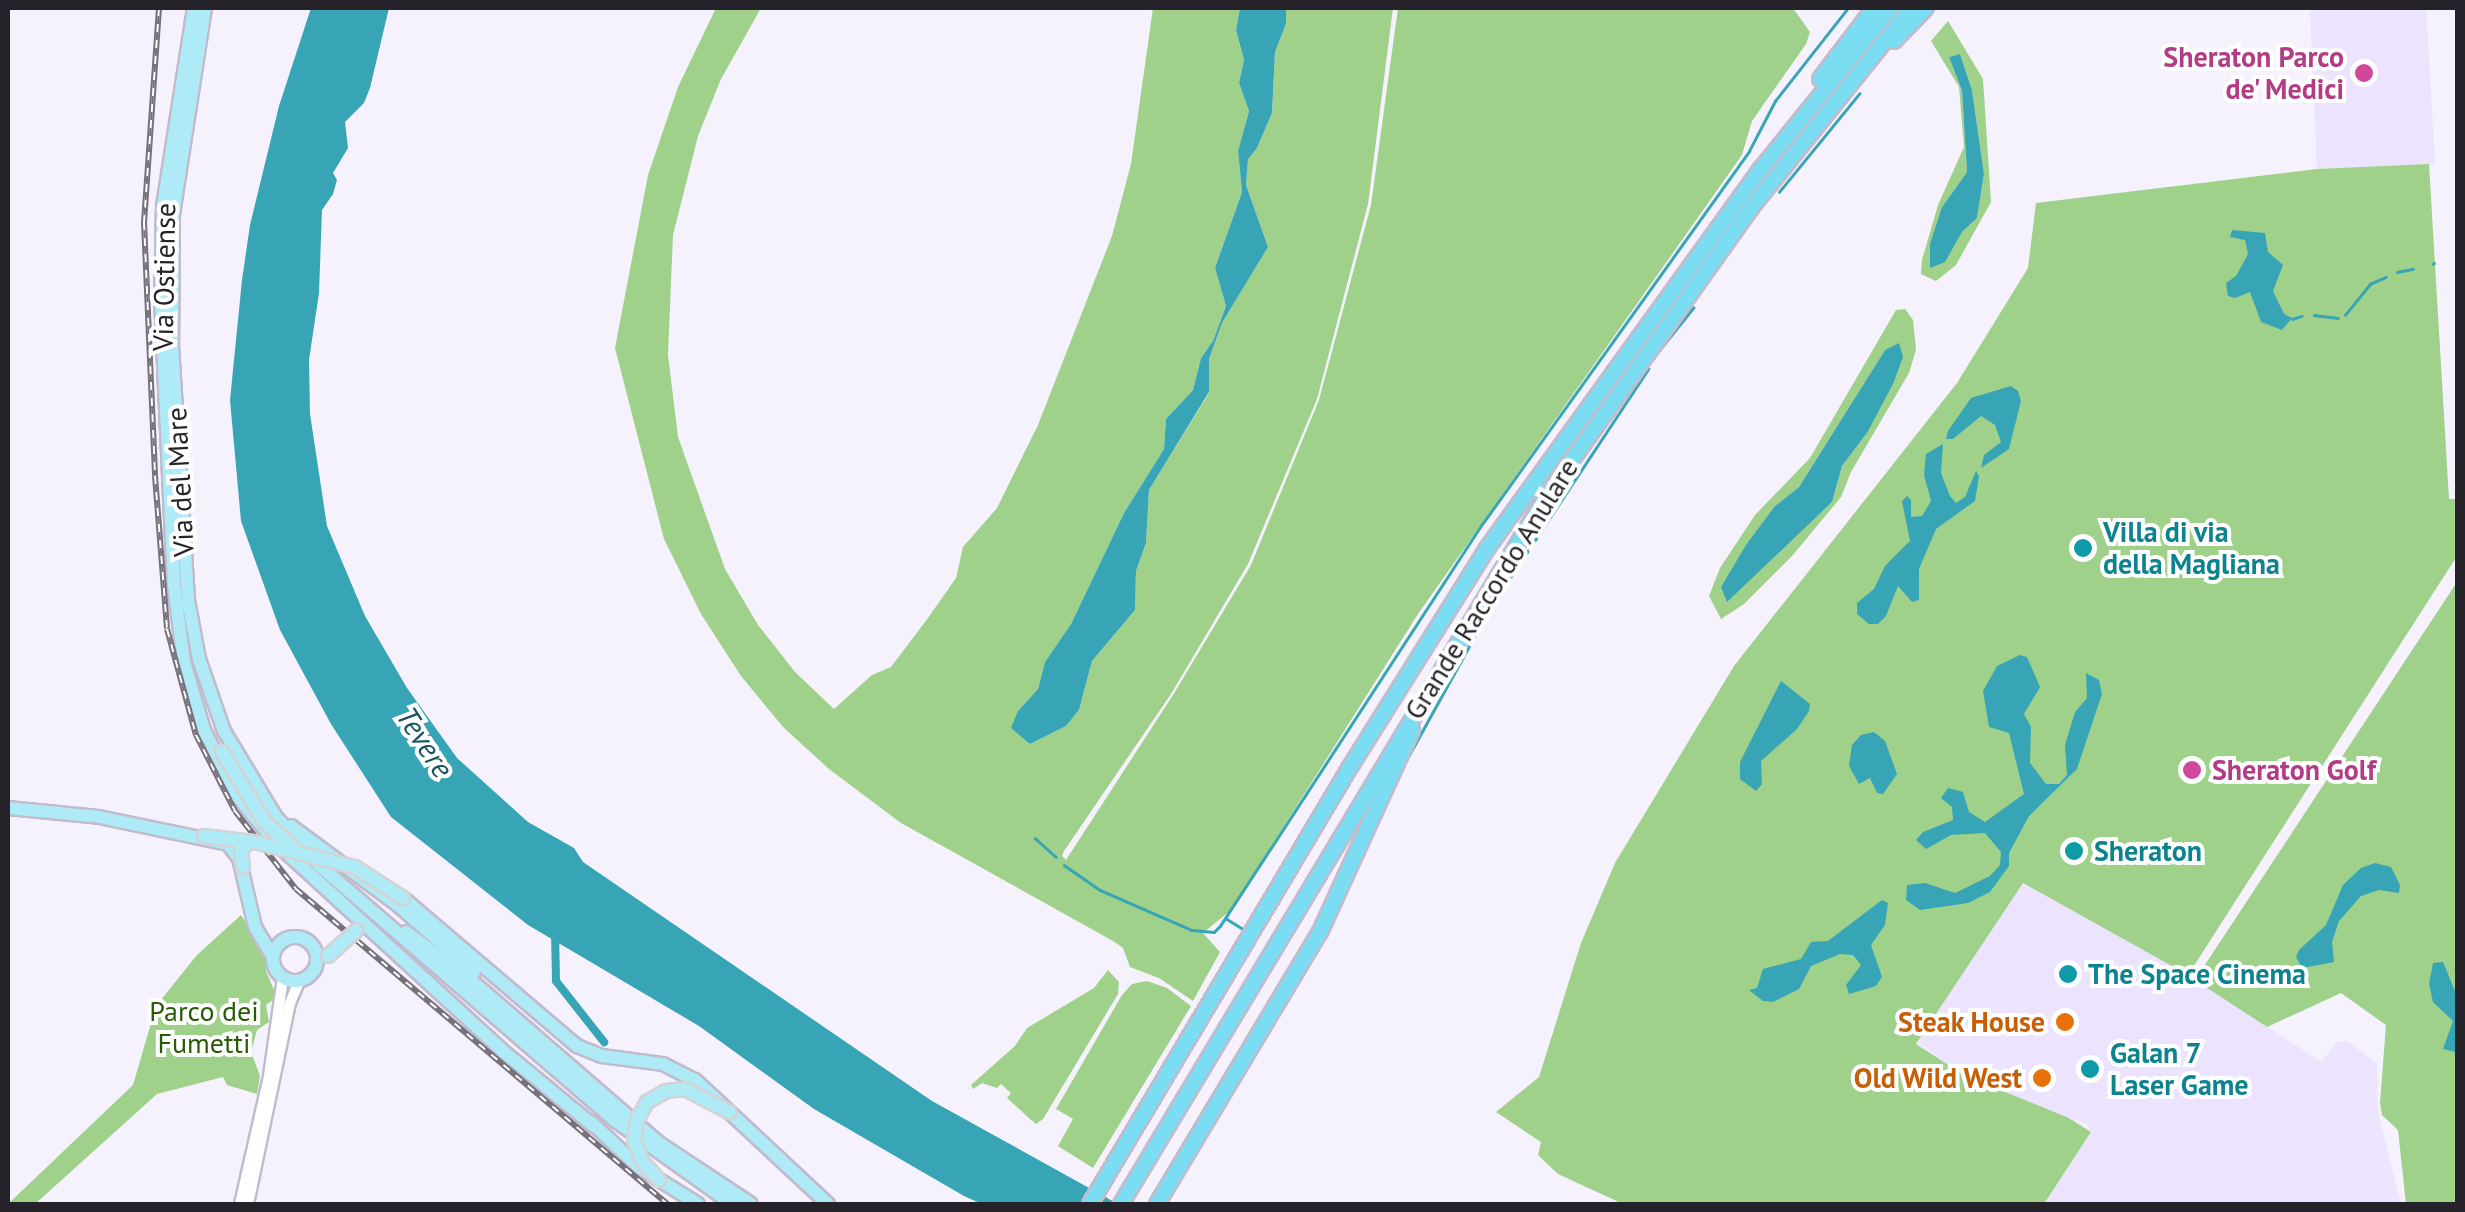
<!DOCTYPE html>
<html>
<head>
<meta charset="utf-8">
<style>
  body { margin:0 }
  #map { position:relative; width:2465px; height:1212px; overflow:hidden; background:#f5f1fd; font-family:"PT Sans",sans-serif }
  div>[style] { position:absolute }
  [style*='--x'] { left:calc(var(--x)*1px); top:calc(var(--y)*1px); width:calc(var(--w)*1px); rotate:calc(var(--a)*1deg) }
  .built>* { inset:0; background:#ece3fe }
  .green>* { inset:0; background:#9fd18b }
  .water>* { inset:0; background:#37a5b5 }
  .stream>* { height:2.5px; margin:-1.25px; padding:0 1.25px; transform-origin:1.25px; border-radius:1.25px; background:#37a5b5 }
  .canal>* { height:8px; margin:-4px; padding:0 4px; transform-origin:4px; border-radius:4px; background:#37a5b5 }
  .roads { filter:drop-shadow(2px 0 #c1bbcd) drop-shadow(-2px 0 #c1bbcd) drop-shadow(0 2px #c1bbcd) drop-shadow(0 -2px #c1bbcd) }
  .minor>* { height:10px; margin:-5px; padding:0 5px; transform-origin:5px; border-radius:5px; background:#fff }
  .major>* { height:12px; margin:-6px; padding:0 6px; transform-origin:6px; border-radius:6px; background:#afebf7 }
  .major>.ring { margin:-6px; padding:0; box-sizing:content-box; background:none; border:12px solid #afebf7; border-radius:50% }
  .highway>* { height:14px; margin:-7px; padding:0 7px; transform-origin:7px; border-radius:7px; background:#7addf2 }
  .rail>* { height:6px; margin-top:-3px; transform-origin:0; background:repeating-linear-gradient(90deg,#fff 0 8px,#76727b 0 16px); box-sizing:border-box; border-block:2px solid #76727b }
  .bridges { filter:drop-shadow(2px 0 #d3d3d4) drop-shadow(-2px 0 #d3d3d4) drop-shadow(0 2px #d3d3d4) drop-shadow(0 -2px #d3d3d4) }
  .major-bridge>* { height:12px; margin:-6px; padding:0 6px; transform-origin:6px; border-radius:6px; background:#afebf7 }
  .dots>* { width:28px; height:28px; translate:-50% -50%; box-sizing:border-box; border:5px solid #fff; border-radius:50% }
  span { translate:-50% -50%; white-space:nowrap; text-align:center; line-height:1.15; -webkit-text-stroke:8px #fff; paint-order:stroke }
  .hotel-label { font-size:28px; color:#b23c85; font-weight:700 }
  .right { translate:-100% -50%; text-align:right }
  .left { translate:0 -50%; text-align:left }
  .street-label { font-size:28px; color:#252229 }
  .culture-label { font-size:28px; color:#0d838f; font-weight:700 }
  .park-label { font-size:28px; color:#275b06 }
  .food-label { font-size:28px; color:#c56008; font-weight:700 }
  .water-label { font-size:30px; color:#18555e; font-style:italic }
  .frame { position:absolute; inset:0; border:10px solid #252229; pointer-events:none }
</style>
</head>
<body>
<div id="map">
  <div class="built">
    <i style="clip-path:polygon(2310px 8px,2426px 8px,2435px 164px,2317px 169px)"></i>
    <i style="clip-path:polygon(2023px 883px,2188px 975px,2321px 1062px,2337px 1042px,2347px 1041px,2377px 1064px,2378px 1113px,2401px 1204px,2044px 1204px,2091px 1133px,2088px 1125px,1967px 1077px,1917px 1043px)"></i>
  </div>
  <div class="green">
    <i style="clip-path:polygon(716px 8px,761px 8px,721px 79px,698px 136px,673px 235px,668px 355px,678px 437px,725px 569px,758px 625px,795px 672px,834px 709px,872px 675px,891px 667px,928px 618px,956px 578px,963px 547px,997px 508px,1038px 425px,1112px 236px,1131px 164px,1153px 8px,1240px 8px,1236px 30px,1244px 60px,1239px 83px,1249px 111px,1238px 151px,1242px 192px,1215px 268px,1226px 306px,1213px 341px,1201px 358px,1193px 390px,1166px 419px,1164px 449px,1124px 513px,1071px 624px,1045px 662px,1038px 689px,1018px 711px,1030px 744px,1066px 726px,1079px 710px,1092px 661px,1135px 610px,1136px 571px,1146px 543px,1149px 490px,1209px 393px,1209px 359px,1222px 323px,1268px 247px,1246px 185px,1248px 158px,1257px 148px,1272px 113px,1275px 52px,1286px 24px,1286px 8px,1393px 8px,1368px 204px,1317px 399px,1248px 564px,1171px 694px,1064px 851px,1062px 856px,1066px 860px,1173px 695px,1251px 565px,1319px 400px,1371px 205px,1398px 8px,1793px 8px,1810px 32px,1806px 44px,1752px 121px,1742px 155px,1418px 614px,1231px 910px,1203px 933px,1220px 952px,1193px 1001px,1159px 978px,1130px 967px,1123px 948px,1113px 941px,901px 823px,829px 769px,783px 727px,741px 676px,701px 614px,664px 539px,615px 348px,648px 175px,678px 87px)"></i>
    <i style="clip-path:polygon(evenodd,1948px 21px,1983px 79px,1991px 202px,1956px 265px,1936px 281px,1921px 274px,1922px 260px,1938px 205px,1964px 147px,1959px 87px,1931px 41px,1948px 21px,1960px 54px,1972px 90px,1984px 174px,1977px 218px,1962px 232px,1942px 207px,1967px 172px,1962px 91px,1949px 57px,1960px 54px)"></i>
    <i style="clip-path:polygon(2429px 164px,2449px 499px,2457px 499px,2457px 556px,2188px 975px,2023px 883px,1916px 1044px,1964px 1075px,2069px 1118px,2091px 1132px,2044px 1204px,1623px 1204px,1558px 1174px,1538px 1155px,1541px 1142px,1496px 1112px,1539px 1077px,1581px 943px,1615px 863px,1734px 666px,1957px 383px,2028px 268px,2036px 203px,2317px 169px)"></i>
    <i style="clip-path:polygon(evenodd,1905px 309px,1913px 320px,1916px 350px,1909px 373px,1851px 472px,1841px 497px,1793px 555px,1744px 604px,1721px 619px,1709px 596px,1720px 568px,1755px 515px,1810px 458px,1896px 310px,1905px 309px,1885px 350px,1867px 433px,1842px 466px,1832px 502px,1772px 558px,1721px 587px,1775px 506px,1799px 487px,1885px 350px)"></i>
    <i style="clip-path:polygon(2457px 582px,2457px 1204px,2406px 1204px,2398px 1130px,2382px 1115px,2380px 1103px,2386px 1025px,2341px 993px,2267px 1027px,2195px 980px)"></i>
    <i style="clip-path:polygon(241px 915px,266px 952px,266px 971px,277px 997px,266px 1005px,269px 1022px,257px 1030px,251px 1052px,260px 1076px,257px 1094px,227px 1085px,223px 1077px,157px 1094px,35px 1204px,8px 1204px,133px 1085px,156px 1006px,197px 955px)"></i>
    <i style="clip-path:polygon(1108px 970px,1119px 982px,1118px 994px,1043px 1119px,1036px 1124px,1030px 1119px,1007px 1098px,1011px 1093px,1001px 1084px,997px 1088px,982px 1083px,973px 1089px,971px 1085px,1015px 1046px,1027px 1028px,1094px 988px)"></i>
    <i style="clip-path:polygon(1147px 981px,1167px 988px,1191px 1006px,1093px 1168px,1058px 1146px,1073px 1119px,1056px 1109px,1122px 995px,1132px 984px)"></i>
  </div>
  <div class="water">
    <i style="clip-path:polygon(311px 8px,389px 8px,370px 88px,364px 103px,345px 122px,348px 148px,333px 173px,337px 180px,333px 194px,322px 210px,319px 293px,309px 360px,310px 414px,327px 526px,365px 616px,407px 688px,457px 758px,528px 822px,574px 848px,583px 862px,932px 1101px,1118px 1204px,982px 1204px,964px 1196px,814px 1109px,699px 1026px,528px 925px,391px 817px,331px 724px,280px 630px,241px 521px,230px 400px,242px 280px,250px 225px,279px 106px)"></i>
    <i style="clip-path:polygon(1240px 8px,1286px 8px,1286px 24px,1275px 52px,1272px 113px,1257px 148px,1248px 159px,1246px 185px,1268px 247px,1222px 323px,1209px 359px,1209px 392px,1149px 490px,1146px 543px,1136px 571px,1135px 610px,1092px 661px,1079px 710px,1066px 726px,1030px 744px,1011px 728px,1018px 711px,1038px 689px,1045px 662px,1071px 624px,1124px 513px,1164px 449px,1166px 419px,1193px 390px,1201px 358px,1213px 341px,1226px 306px,1215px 268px,1242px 192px,1238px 151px,1249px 111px,1239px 83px,1244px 60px,1236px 30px)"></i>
    <i style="clip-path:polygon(1960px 54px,1972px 90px,1984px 174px,1977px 218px,1962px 232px,1945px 262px,1930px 268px,1930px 244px,1942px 207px,1967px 172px,1962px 91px,1949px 57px)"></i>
    <i style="clip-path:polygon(2232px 230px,2265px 233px,2268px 252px,2283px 265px,2273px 291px,2284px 314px,2292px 318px,2282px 330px,2261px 322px,2250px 292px,2235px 298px,2228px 296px,2226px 283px,2236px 276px,2248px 254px,2245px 240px,2230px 237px)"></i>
    <i style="clip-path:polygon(1899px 343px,1903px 357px,1893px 384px,1867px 433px,1842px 466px,1832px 502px,1727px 602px,1721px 587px,1746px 545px,1775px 506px,1799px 487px,1885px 350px)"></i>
    <i style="clip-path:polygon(2011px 386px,2018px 391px,2021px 401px,2009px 449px,1981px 468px,1984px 455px,2001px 442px,1995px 425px,1981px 416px,1953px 439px,1946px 439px,1948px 431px,1971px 398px)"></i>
    <i style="clip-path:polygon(1943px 444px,1941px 473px,1950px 496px,1956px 503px,1965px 497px,1976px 471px,1979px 476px,1975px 501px,1936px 529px,1919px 569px,1919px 600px,1912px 602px,1898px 586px,1886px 616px,1878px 624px,1869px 624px,1857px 614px,1857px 603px,1874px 589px,1885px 566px,1910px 541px,1902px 501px,1907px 496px,1911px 500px,1911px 517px,1922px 516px,1931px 501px,1924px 475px,1926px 454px)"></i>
    <i style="clip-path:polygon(2020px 655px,2027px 657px,2040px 687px,2024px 714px,2031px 727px,2030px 763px,2046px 784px,2059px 784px,2067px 775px,2065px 745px,2075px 712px,2087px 698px,2086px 673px,2099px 680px,2102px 694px,2077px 769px,2029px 816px,2009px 853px,2009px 866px,1990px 892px,1968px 903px,1920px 910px,1906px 900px,1907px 885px,1925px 883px,1955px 893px,1990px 876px,2000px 865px,2001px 852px,1985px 833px,1951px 835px,1926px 849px,1916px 840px,1923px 832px,1953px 820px,1952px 807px,1941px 798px,1948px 788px,1963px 792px,1969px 812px,1985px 822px,2024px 794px,2009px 733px,1989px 727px,1983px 691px,1997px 666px)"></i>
    <i style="clip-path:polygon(1781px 681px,1810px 704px,1809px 711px,1797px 729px,1761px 761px,1762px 784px,1756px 791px,1740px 779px,1740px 762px)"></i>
    <i style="clip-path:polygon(1874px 732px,1885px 741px,1897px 774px,1883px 794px,1877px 793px,1870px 778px,1859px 784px,1849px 766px,1852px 745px,1861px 735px)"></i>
    <i style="clip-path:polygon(2375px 863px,2391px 867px,2400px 885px,2399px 893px,2379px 890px,2361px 896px,2339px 921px,2332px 942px,2334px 962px,2302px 968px,2296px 957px,2299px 950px,2326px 925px,2343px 885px,2361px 868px)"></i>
    <i style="clip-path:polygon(1882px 900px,1888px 903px,1885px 925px,1871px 945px,1882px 977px,1876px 986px,1849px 994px,1846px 985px,1861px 965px,1853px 955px,1840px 954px,1811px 966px,1799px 989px,1773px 1002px,1763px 1001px,1749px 990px,1757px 988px,1763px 969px,1801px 959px,1811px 942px,1828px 941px)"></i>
    <i style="clip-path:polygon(2443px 962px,2457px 996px,2456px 1052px,2443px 1049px,2453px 1021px,2433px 1002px,2429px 984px,2433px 963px)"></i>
  </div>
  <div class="stream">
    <i style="--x:1779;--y:192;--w:127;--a:-50.8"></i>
    <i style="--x:2433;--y:264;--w:1;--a:-45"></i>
    <i style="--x:2397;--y:272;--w:16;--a:-11"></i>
    <i style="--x:2314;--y:315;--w:24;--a:7"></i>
    <i style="--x:2345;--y:315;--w:40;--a:-51"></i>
    <i style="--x:2370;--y:284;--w:17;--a:-24"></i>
    <i style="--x:2292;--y:319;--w:10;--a:-17"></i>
    <i style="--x:1657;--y:353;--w:58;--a:-51.3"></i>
    <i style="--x:1403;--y:766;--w:184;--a:-61.1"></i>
    <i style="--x:1492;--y:605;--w:283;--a:-56.5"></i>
    <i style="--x:1035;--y:838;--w:28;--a:42"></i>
    <i style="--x:1064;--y:865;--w:44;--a:34.8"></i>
    <i style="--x:1100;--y:890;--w:100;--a:23.5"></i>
    <i style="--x:1192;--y:930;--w:22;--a:5"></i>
    <i style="--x:1214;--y:932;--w:8;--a:-45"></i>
    <i style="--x:1220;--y:926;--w:481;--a:-56.9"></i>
    <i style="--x:1483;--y:523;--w:457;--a:-54.4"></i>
    <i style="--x:1749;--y:151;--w:56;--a:-62.5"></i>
    <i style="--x:1775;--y:101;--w:118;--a:-51.9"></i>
    <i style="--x:1357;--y:865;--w:27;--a:-63"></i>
    <i style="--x:1227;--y:919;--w:19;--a:32"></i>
  </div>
  <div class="canal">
    <i style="--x:555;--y:932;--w:49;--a:88.8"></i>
    <i style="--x:556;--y:981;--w:78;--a:51.8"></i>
  </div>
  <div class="roads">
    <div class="minor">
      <i style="--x:240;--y:1204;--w:131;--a:-77.2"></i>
      <i style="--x:269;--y:1076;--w:99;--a:-81.9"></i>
      <i style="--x:248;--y:1204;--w:205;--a:-78.2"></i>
      <i style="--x:290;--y:1003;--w:25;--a:-67"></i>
    </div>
    <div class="major">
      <i style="--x:194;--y:8;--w:199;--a:98.9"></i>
      <i style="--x:163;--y:205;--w:95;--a:91.2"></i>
      <i style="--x:161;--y:300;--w:285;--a:87.4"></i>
      <i style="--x:174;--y:585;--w:78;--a:82.6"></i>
      <i style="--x:184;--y:662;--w:71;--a:73.6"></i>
      <i style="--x:204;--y:730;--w:75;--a:63.1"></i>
      <i style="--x:238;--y:797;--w:60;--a:50.4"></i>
      <i style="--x:276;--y:843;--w:309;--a:42.5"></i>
      <i style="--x:504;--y:1052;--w:117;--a:39.4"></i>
      <i style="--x:205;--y:8;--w:208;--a:98.8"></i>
      <i style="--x:173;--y:214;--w:131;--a:90.4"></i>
      <i style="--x:172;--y:345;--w:256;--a:86.4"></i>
      <i style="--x:188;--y:600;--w:60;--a:79.4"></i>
      <i style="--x:199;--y:659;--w:76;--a:70.9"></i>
      <i style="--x:224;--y:731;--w:99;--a:59"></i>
      <i style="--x:275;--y:816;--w:66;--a:48.1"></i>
      <i style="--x:319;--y:865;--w:392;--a:40.8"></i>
      <i style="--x:616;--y:1121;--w:143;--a:35.6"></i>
      <i style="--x:8;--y:808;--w:91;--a:5.6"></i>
      <i style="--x:99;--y:817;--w:132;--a:11.8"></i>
      <i style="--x:228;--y:844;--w:18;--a:52"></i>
      <i style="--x:239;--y:858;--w:71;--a:76.9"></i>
      <i style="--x:255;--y:927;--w:35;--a:59"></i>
      <i style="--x:291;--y:826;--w:134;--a:36.5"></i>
      <i style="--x:399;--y:906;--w:100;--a:41.3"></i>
      <i style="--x:403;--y:898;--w:228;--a:40.4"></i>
      <i style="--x:577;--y:1046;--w:27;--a:22"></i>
      <i style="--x:602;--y:1056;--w:62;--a:7.5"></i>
      <i style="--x:663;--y:1064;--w:36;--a:27"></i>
      <i style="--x:695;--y:1080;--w:182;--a:43"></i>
      <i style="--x:406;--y:932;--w:82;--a:36.6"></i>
      <i style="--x:472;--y:981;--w:247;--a:40.9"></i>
      <i style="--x:659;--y:1143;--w:110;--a:33.5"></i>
      <i class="ring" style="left:273px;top:937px;width:32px;height:32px"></i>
      <i style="--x:591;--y:1122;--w:67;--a:43.2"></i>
      <i style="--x:640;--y:1168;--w:68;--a:31.8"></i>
    </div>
    <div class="highway">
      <i style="--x:1894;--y:41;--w:46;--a:-45.9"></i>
      <i style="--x:1820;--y:79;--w:89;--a:-52.7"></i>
      <i style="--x:1090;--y:1204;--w:508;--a:-59.25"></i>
      <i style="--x:1350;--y:767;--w:256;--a:-57.9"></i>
      <i style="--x:1486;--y:550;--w:470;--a:-54.2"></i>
      <i style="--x:1761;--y:169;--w:207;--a:-51.1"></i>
      <i style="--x:1121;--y:1204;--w:827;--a:-59"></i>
      <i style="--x:1547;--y:495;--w:352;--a:-54.6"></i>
      <i style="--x:1751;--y:208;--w:256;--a:-51.3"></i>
      <i style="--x:1157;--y:1204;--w:317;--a:-59.1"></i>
      <i style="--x:1320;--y:932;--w:222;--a:-65.5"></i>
    </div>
  </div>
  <div class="rail">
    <i style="--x:159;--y:8;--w:215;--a:94"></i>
    <i style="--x:144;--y:222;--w:254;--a:87.5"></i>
    <i style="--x:155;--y:476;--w:153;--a:85.5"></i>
    <i style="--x:167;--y:629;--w:110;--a:74.7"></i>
    <i style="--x:196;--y:735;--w:85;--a:62.8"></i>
    <i style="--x:235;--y:811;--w:99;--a:52"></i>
    <i style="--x:296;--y:889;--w:487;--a:40.3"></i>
  </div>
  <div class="bridges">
    <div class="major-bridge">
      <i style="--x:222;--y:752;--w:81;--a:58.7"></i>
      <i style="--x:264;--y:821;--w:38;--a:43"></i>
      <i style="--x:204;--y:836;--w:50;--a:6.8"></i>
      <i style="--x:254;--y:842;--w:104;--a:13.9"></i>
      <i style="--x:355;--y:867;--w:57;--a:32.9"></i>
      <i style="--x:243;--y:867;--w:19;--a:-96"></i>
      <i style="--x:241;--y:848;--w:12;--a:-31"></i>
      <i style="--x:328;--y:956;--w:38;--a:-42"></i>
      <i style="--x:659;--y:1180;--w:25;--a:-132"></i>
      <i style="--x:642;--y:1161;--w:22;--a:-111"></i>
      <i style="--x:634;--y:1140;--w:20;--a:-81"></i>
      <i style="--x:637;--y:1120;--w:21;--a:-61"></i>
      <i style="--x:647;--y:1102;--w:22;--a:-30"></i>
      <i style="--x:666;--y:1091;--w:19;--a:-6"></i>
      <i style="--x:685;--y:1089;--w:50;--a:27.6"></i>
    </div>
  </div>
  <div class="dots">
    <i style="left:2364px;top:73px;background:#d1479c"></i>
    <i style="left:2083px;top:548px;background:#0f9aa8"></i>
    <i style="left:2192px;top:770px;background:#d1479c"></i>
    <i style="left:2074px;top:851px;background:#0f9aa8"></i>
    <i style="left:2068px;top:974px;background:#0f9aa8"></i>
    <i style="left:2065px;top:1022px;background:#e8710a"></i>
    <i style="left:2090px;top:1069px;background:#0f9aa8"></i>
    <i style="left:2042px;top:1078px;background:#e8710a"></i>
  </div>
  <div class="hotel-label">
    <span class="right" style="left:2344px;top:73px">Sheraton Parco<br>de' Medici</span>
    <span class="left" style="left:2212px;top:770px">Sheraton Golf</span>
  </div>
  <div class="street-label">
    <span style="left:164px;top:277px;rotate:-89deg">Via Ostiense</span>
    <span style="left:180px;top:482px;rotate:-93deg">Via del Mare</span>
    <span style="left:1491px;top:589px;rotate:-58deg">Grande Raccordo Anulare</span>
  </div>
  <div class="culture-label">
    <span class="left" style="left:2103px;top:548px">Villa di via<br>della Magliana</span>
    <span class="left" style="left:2094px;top:851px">Sheraton</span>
    <span class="left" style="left:2088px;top:974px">The Space Cinema</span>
    <span class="left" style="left:2110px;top:1069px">Galan 7<br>Laser Game</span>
  </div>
  <div class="park-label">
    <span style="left:204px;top:1027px">Parco dei<br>Fumetti</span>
  </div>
  <div class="food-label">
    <span class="right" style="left:2045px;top:1022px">Steak House</span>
    <span class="right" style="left:2022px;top:1078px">Old Wild West</span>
  </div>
  <div class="water-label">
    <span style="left:425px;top:742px;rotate:57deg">Tevere</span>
  </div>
  <div class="frame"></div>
</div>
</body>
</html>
